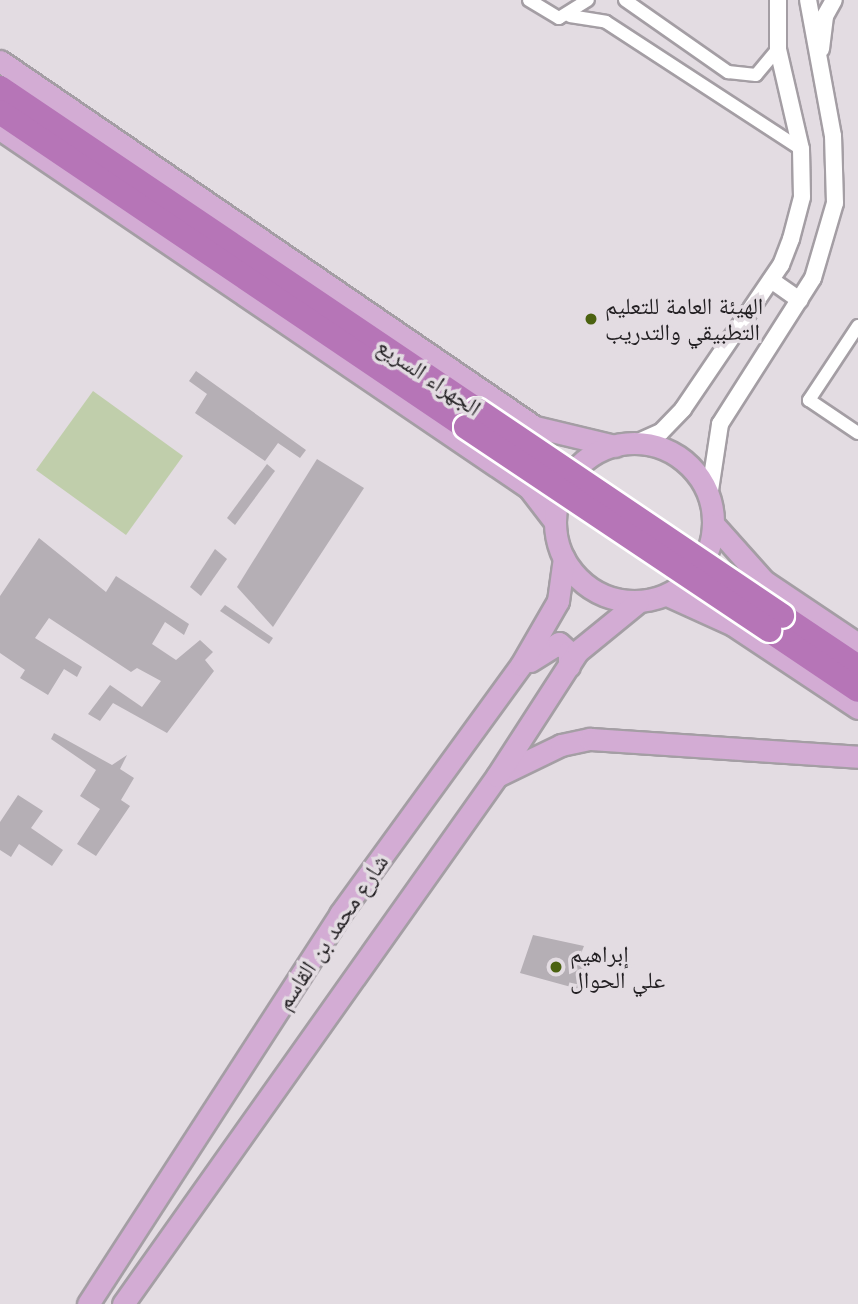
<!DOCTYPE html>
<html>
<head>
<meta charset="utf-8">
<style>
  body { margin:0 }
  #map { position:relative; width:858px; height:1304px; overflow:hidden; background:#e3dce2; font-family:Helvetica,"Noto Naskh Arabic",sans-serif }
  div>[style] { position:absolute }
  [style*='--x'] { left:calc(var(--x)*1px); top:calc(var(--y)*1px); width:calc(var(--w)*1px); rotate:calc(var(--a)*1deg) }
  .green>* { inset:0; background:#c0ceab }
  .building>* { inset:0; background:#b5afb5 }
  .roads { filter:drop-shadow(2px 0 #a49ea4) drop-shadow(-2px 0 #a49ea4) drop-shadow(0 2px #a49ea4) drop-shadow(0 -2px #a49ea4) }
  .minor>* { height:12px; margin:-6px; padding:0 6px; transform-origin:6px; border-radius:6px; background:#fff }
  .tertiary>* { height:16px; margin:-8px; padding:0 8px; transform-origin:8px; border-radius:8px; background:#fff }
  .primary>* { height:21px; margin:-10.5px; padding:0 10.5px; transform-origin:10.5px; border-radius:10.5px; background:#d3acd4 }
  .primary>.ring { margin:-10.5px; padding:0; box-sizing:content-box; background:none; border:21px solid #d3acd4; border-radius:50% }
  .motorway>* { height:24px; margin:-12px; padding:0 12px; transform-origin:12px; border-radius:12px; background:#b675b7 }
  .bridges { filter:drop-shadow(2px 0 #fff) drop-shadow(-2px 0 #fff) drop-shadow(0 2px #fff) drop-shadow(0 -2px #fff) }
  .motorway-bridge>* { height:24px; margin:-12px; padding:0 12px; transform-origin:12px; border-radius:12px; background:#b675b7 }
  .dots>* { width:19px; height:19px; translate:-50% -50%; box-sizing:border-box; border:4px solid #e3dce2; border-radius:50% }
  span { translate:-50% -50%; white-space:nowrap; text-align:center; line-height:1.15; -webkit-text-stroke:7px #e3dce2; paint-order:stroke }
  .poi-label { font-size:23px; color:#221f22 }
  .left { translate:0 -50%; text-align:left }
  .street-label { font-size:23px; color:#221f22 }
</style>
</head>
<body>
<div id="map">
  <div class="green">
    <i style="clip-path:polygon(93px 391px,183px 456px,126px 535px,36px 470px)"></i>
  </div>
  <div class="building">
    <i style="clip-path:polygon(196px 371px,306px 450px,300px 458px,278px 443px,265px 461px,195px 413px,207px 394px,189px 381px)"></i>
    <i style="clip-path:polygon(317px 459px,364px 488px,273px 627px,237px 587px)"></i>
    <i style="clip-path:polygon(267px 464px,275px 471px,235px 525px,227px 518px)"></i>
    <i style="clip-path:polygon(39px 538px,106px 592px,116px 576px,189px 624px,184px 635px,165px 622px,152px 644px,176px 660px,200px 640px,213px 652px,205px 660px,214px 671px,167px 733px,113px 703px,100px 721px,88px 714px,110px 685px,142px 707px,161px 681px,137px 668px,131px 672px,49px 618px,35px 638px,82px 667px,77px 677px,64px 669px,48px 695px,20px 678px,25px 670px,0 653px,0 596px)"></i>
    <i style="clip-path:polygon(215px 549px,227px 559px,201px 596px,190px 587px)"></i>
    <i style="clip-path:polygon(225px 605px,273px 638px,269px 644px,220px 611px)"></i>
    <i style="clip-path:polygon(54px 733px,112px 765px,127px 755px,120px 769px,134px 778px,121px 800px,130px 806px,96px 856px,77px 844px,100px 809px,80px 796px,96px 770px,51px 739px)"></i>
    <i style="clip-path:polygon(18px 795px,43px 811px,31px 828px,63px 850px,52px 866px,19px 844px,11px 857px,0 850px,0 822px)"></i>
    <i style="clip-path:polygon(533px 935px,584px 946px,580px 956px,592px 962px,582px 990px,520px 973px)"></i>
  </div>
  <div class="roads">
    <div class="minor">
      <i style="--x:529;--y:0;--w:35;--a:31"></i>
      <i style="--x:559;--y:18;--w:34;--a:-32"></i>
      <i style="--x:625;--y:0;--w:126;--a:35"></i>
      <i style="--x:728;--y:72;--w:28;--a:6"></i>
      <i style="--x:756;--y:75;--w:34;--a:-50"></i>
      <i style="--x:570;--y:16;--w:36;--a:9"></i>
      <i style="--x:606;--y:22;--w:233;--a:33.1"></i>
      <i style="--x:858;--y:326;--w:89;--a:123.5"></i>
      <i style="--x:809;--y:400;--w:59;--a:34"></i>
    </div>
    <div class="tertiary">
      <i style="--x:821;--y:49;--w:33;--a:-83"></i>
      <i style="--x:825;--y:16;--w:18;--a:-61"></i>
      <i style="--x:771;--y:280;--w:35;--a:35"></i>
      <i style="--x:636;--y:443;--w:27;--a:-24"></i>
      <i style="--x:661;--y:432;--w:32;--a:-46"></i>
      <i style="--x:683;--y:409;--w:174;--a:-55.8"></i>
      <i style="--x:781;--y:265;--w:28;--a:-69"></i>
      <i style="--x:791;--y:239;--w:43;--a:-75.3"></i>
      <i style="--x:802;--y:197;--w:48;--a:-91.2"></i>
      <i style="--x:801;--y:149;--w:103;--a:-103"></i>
      <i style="--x:778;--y:49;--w:49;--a:-90"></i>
      <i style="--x:709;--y:497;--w:74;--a:-81.4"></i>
      <i style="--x:720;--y:424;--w:173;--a:-57.5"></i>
      <i style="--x:813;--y:278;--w:78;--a:-73.7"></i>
      <i style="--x:835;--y:203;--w:67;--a:-91.7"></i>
      <i style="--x:833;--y:136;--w:138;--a:-100.4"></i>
    </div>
    <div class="primary">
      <i style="--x:0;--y:61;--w:648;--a:34.38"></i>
      <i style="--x:535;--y:427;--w:82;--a:13.4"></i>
      <i style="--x:0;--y:129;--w:639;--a:34.16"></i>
      <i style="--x:529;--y:488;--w:43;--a:52.6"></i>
      <i class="ring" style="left:555px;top:443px;width:137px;height:137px"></i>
      <i style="--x:714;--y:525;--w:75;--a:48.2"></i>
      <i style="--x:764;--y:581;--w:113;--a:33.8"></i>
      <i style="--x:667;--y:595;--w:72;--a:24.4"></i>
      <i style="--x:733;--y:625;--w:150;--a:33.6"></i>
      <i style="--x:530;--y:661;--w:34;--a:-32"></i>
      <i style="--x:559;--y:643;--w:13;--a:42"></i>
      <i style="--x:569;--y:652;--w:14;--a:90"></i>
      <i style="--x:497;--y:776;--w:71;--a:-25.8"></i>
      <i style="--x:561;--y:745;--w:30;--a:-12"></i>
      <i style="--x:590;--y:739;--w:269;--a:3.8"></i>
      <i style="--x:88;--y:1304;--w:464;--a:-57.1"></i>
      <i style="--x:340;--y:914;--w:308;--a:-54"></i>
      <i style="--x:521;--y:665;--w:74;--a:-60"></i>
      <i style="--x:558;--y:601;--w:43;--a:-82.1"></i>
      <i style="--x:123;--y:1304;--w:647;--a:-54.69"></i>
      <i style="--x:497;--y:776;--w:149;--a:-57.1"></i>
      <i style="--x:578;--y:651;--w:77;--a:-39.2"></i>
    </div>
    <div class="motorway">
      <i style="--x:0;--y:88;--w:576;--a:34.02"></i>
      <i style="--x:0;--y:112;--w:562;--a:34.06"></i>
      <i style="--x:782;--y:616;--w:92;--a:33.9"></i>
      <i style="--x:769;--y:630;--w:107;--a:34"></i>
    </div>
  </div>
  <div class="bridges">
    <div class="motorway-bridge">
      <i style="--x:477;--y:410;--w:368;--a:34"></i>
      <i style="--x:466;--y:427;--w:365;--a:33.8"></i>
    </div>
  </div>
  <div class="dots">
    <i style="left:591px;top:319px;background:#4b6210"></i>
    <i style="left:556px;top:967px;background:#4b6210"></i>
  </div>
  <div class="poi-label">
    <span class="left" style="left:605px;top:319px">الهيئة العامة للتعليم<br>التطبيقي والتدريب</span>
    <span class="left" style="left:570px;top:967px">إبراهيم<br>علي الحوال</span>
  </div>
  <div class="street-label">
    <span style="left:429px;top:377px;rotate:34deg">الجهراء السريع</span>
    <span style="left:332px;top:932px;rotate:-56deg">شارع محمد بن القاسم</span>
  </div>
</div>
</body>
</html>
